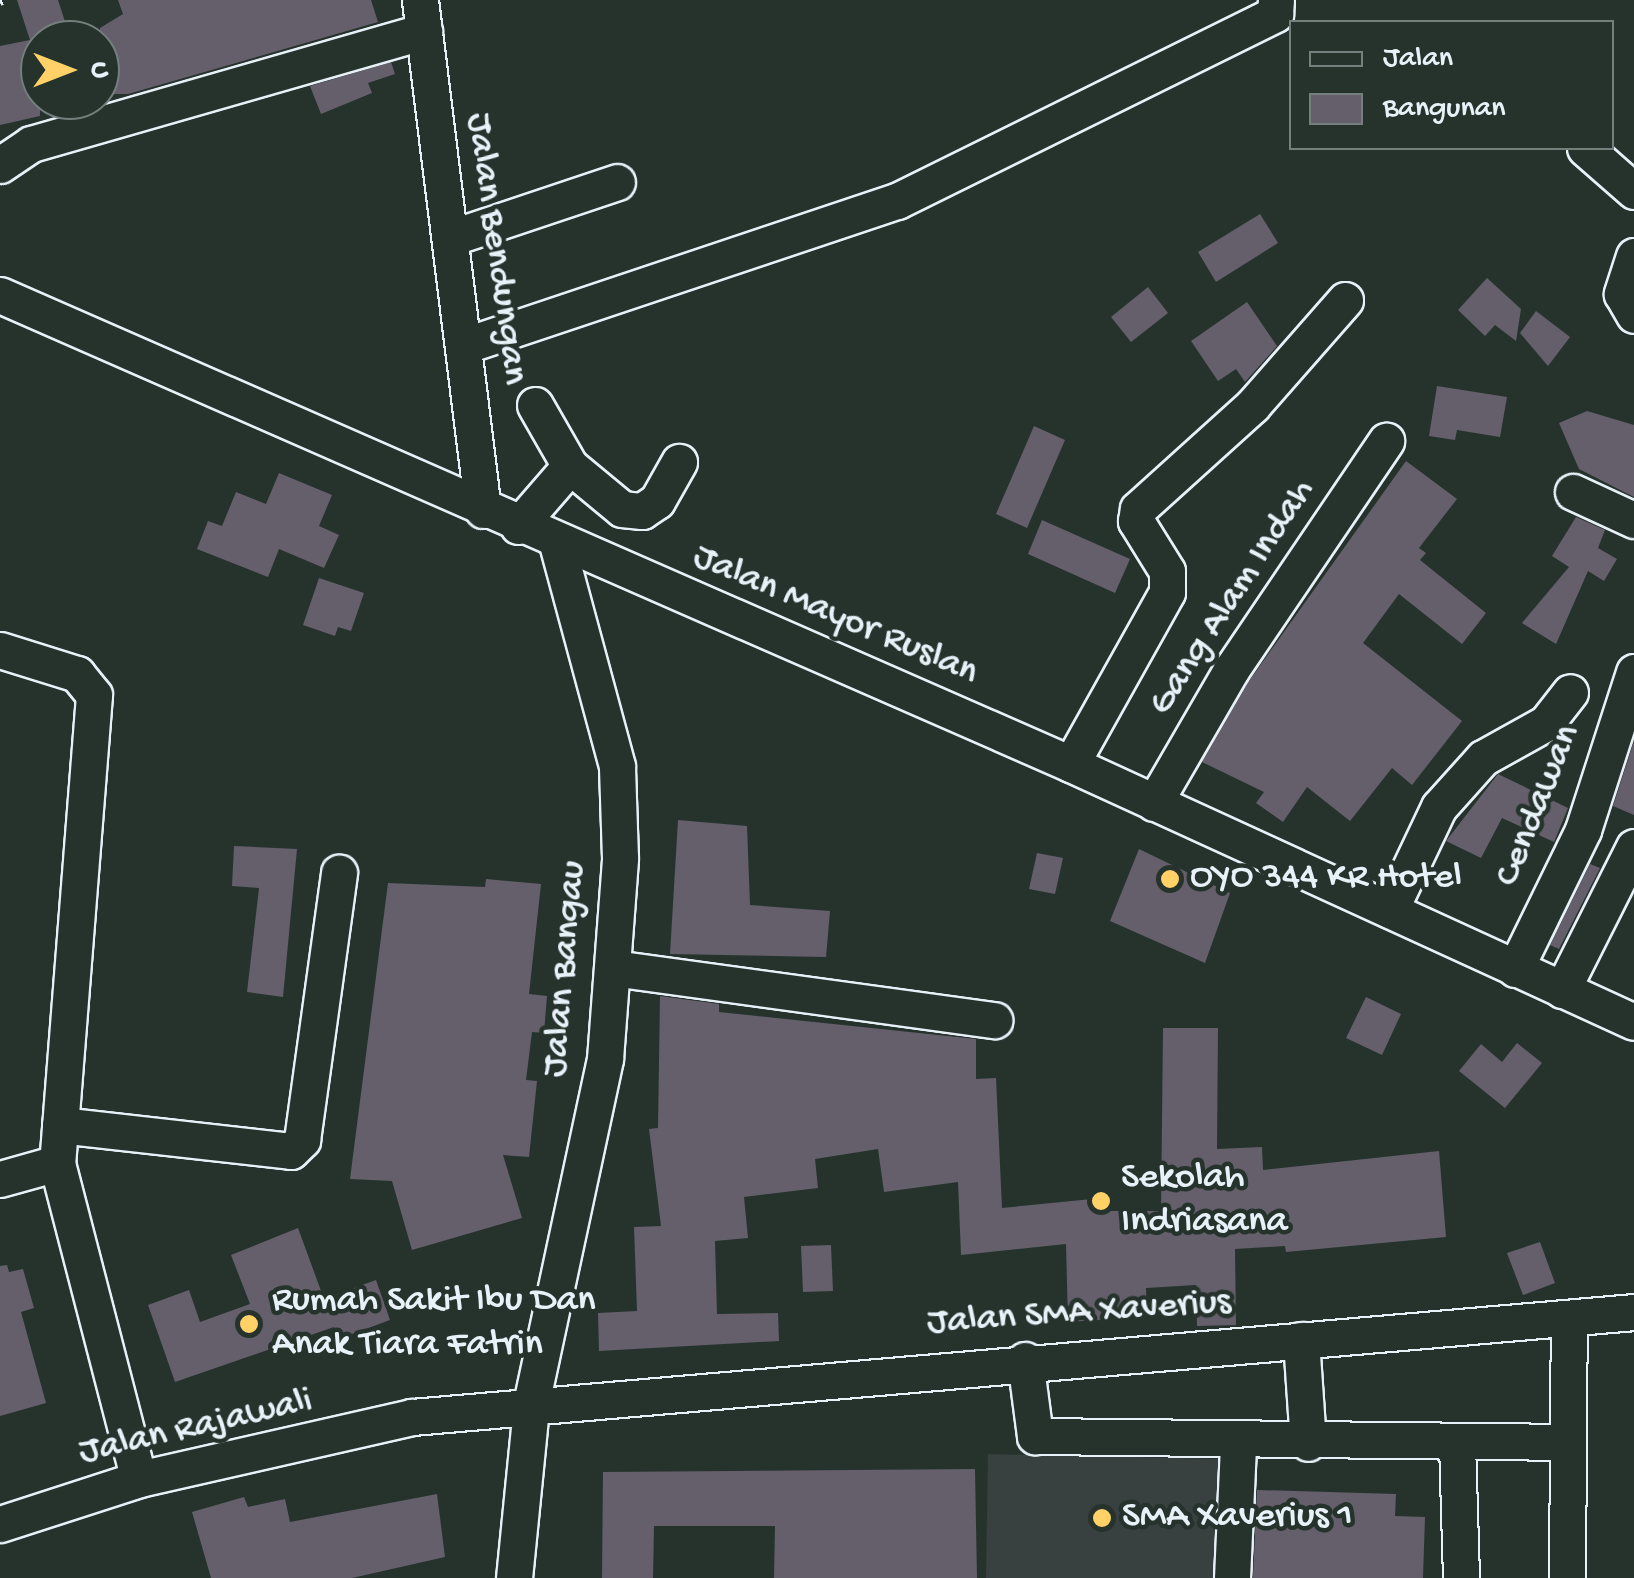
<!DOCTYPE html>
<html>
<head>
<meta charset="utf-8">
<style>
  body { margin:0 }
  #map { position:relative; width:1634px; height:1578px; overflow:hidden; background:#26332d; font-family:"Gochi Hand",sans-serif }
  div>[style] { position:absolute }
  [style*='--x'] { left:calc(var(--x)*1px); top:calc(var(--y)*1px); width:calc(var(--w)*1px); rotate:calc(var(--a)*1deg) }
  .built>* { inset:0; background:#394040 }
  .building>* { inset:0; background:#645f6b }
  .path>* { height:6px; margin-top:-3px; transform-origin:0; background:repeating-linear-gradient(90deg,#e8f1f8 0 2.5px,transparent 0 10.5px) }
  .roads { filter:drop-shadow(2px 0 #e8f1f8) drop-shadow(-2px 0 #e8f1f8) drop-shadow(0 2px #e8f1f8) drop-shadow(0 -2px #e8f1f8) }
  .minor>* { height:35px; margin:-17.5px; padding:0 17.5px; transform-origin:17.5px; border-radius:17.5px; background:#26332d }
  .dots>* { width:28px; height:28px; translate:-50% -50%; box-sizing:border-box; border:5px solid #26332d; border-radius:50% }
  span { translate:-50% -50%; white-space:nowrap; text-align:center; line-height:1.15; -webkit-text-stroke:9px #26332d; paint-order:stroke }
  .street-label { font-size:38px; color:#e8f1f8 }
  .poi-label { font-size:38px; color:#e8f1f8 }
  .left { translate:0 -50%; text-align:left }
  .legend { position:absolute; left:1289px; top:20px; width:325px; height:130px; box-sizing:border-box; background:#26332d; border:2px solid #747f7e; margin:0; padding:12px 18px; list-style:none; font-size:30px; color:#e8f1f8 }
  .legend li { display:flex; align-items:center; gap:20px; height:50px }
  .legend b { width:50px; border:2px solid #747f7e }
  .north { position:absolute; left:20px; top:20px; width:100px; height:100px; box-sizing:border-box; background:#26332d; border:2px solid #747f7e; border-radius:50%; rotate:90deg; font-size:28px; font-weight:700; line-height:40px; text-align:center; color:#e8f1f8 }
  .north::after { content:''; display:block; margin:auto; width:35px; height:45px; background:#ffd166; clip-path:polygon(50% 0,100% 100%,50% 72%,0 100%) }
</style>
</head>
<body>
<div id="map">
  <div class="built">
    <i style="clip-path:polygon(988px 1454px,1219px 1459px,1217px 1578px,986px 1578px)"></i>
  </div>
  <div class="building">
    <i style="clip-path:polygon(17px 0,58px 0,71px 40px,40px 40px,40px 116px,0 125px,0 46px,30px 40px)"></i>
    <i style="clip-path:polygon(118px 0,371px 0,378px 22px,128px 94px,100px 94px,100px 28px,123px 14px)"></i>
    <i style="clip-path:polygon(391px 62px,395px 74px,368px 83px,372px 93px,321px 114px,310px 86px)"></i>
    <i style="clip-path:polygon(1260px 214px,1278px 243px,1216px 282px,1198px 252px)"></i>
    <i style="clip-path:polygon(1487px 278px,1521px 309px,1516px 341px,1495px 325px,1485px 336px,1458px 310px)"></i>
    <i style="clip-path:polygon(1148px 287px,1168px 313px,1131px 342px,1111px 317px)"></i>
    <i style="clip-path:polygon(1247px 302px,1277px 346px,1245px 382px,1236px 369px,1218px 381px,1191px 341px)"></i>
    <i style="clip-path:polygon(1536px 311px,1570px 337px,1548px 366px,1520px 333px)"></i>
    <i style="clip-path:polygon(1437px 386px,1507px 397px,1500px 437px,1457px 430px,1455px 440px,1429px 436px)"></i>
    <i style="clip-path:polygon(1587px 411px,1634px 425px,1634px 497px,1579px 469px,1559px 423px)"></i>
    <i style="clip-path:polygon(1034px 426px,1065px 440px,1027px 528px,996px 514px)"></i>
    <i style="clip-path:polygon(1406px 461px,1457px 499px,1419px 548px,1426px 553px,1420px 560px,1486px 613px,1462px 644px,1399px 594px,1363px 643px,1462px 721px,1412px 785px,1392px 768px,1350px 821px,1307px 787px,1283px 822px,1256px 803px,1264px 792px,1202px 762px,1249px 681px)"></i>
    <i style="clip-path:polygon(279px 473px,332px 495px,319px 526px,339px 535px,324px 568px,279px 549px,268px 577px,197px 549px,208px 521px,222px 526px,236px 492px,266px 504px)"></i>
    <i style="clip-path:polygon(1576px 517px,1605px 530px,1598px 548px,1617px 559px,1604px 581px,1588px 571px,1556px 644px,1522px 623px,1569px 567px,1552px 556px)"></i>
    <i style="clip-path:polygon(1042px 520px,1130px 559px,1115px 593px,1028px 554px)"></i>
    <i style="clip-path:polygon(319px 578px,364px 593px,351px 631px,338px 627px,335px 636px,303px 625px)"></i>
    <i style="clip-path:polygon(1634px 741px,1634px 815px,1613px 806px)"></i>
    <i style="clip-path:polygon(1498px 774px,1568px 808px,1554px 842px,1502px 818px,1481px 858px,1446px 841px)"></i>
    <i style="clip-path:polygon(678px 820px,747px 826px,750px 905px,830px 911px,826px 957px,670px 954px)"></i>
    <i style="clip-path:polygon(234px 846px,297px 849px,283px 997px,247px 992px,259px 888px,232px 886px)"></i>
    <i style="clip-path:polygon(1139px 849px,1230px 893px,1205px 963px,1110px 921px)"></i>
    <i style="clip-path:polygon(1037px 853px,1063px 858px,1055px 894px,1029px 889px)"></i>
    <i style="clip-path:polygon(1590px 864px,1600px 868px,1559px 949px,1550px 945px)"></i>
    <i style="clip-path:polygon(486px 879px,541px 884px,529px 994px,547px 996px,544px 1033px,532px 1032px,526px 1080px,537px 1081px,529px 1157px,503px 1155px,522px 1218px,412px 1250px,392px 1181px,350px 1179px,388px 883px,485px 887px)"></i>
    <i style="clip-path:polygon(660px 996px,719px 1004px,719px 1012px,976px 1039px,976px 1079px,996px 1078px,1002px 1208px,1092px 1199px,1092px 1211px,1161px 1211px,1163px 1028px,1218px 1028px,1217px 1149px,1262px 1147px,1263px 1170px,1439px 1151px,1446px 1237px,1286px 1252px,1285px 1246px,1235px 1249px,1236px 1325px,1197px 1326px,1196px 1285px,1146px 1288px,1147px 1317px,1068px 1322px,1066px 1244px,961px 1255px,958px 1182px,884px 1192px,878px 1149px,815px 1159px,818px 1188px,744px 1197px,748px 1238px,715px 1241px,717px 1314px,778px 1313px,779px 1341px,599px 1351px,598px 1313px,637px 1311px,634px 1227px,661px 1226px,649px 1129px,658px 1128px)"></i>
    <i style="clip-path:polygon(1366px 997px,1401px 1014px,1382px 1055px,1346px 1038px)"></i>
    <i style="clip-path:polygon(1517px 1043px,1542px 1063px,1505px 1108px,1459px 1071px,1481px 1044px,1502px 1062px)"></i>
    <i style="clip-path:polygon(298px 1228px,324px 1299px,376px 1280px,390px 1320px,339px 1339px,334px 1327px,175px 1382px,148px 1305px,189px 1290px,200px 1322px,250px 1304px,231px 1255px)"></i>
    <i style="clip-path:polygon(1540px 1242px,1555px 1283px,1523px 1295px,1507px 1253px)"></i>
    <i style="clip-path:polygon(831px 1245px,833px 1291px,803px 1292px,801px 1246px)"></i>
    <i style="clip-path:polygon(7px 1265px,9px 1272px,23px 1269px,34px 1308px,21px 1312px,46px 1403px,0 1416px,0 1266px)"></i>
    <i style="clip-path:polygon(975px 1469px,977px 1578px,774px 1578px,775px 1526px,654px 1526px,653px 1578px,602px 1578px,603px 1472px)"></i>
    <i style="clip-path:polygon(1257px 1490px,1396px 1494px,1395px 1516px,1425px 1517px,1423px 1578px,1253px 1578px)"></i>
    <i style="clip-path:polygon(437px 1494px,445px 1557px,352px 1578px,211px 1578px,192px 1512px,244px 1497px,248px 1507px,285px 1499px,290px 1522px)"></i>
  </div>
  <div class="path">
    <i style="--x:0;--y:3;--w:7;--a:-27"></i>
  </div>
  <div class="roads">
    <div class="minor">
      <i style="--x:420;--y:0;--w:514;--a:82.96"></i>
      <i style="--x:1585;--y:148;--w:65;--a:41.3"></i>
      <i style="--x:0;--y:165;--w:37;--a:-34"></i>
      <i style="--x:31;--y:144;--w:409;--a:-16"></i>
      <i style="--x:450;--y:238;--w:176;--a:-18.5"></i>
      <i style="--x:1634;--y:256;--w:40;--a:108"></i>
      <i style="--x:1622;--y:294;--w:24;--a:60"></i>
      <i style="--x:0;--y:295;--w:1169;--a:23.65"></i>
      <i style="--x:1071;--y:764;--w:619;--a:24.62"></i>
      <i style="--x:466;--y:345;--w:454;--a:-18.5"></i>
      <i style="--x:897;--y:201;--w:422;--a:-26.3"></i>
      <i style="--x:1275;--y:14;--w:14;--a:-86"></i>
      <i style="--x:535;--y:405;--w:70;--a:60.2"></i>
      <i style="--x:570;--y:466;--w:67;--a:39.6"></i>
      <i style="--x:622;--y:509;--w:20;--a:6"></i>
      <i style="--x:642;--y:511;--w:18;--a:-34"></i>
      <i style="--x:657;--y:501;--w:45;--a:-60.6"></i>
      <i style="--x:1573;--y:492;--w:67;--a:24.7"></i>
      <i style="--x:518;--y:526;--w:79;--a:-49.1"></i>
      <i style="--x:0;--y:650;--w:81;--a:17.3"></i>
      <i style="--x:77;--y:674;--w:27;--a:51"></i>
      <i style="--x:94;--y:695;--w:469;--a:94.5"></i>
      <i style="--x:57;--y:1163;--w:326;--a:75.5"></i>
      <i style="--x:1071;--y:764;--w:197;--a:-60.8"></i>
      <i style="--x:1167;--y:592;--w:21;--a:-90"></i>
      <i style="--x:1167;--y:571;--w:59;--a:-121.8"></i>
      <i style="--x:1136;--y:521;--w:12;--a:-81"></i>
      <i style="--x:1138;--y:509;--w:154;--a:-42.1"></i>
      <i style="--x:1252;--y:406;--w:141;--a:-48.7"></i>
      <i style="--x:1154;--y:803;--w:154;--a:-59.9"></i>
      <i style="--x:1231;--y:670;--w:277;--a:-55.9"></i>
      <i style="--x:1390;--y:910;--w:114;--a:-64.6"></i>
      <i style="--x:1439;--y:807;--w:66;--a:-48.1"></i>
      <i style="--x:1483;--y:758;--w:72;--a:-29.1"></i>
      <i style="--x:1546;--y:723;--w:39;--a:-52"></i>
      <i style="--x:613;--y:968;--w:385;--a:7.8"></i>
      <i style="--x:1515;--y:969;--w:155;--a:-63.9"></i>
      <i style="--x:1583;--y:830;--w:166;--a:-72.1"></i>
      <i style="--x:1562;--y:990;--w:160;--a:-63.3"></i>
      <i style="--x:60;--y:1125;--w:232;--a:6.4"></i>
      <i style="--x:291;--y:1151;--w:16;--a:-45"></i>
      <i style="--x:302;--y:1140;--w:270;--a:-82.1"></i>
      <i style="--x:0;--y:1179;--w:59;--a:-15.7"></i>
      <i style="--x:1301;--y:1340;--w:103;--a:86.1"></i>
      <i style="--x:1025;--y:1360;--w:77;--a:82.5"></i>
      <i style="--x:1035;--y:1436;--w:533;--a:0.64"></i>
      <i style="--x:531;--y:1404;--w:353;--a:-77.9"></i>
      <i style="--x:605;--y:1059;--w:202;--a:-85.7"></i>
      <i style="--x:620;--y:858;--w:92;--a:-91.9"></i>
      <i style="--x:617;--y:766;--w:230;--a:-105.1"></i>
      <i style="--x:1457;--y:1443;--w:135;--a:88.3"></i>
      <i style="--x:0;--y:1524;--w:146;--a:-17.9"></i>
      <i style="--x:139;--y:1479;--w:280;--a:-12.8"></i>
      <i style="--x:412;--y:1417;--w:1227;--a:-4.91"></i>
      <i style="--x:514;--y:1578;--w:160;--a:-84.3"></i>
      <i style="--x:1232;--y:1578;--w:134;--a:-87.4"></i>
      <i style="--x:1567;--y:1578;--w:258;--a:-89.6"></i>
    </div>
  </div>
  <div class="dots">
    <i style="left:1170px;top:879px;background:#ffd166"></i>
    <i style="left:1101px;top:1201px;background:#ffd166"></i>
    <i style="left:249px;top:1324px;background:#ffd166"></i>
    <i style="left:1102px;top:1518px;background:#ffd166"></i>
  </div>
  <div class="street-label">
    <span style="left:495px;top:249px;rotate:82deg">Jalan Bendungan</span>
    <span style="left:1233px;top:598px;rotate:-57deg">Gang Alam Indah</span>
    <span style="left:835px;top:616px;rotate:23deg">Jalan Mayor Ruslan</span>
    <span style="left:1539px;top:806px;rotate:-68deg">Cendawan</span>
    <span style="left:566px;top:969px;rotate:-85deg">Jalan Bangau</span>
    <span style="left:1079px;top:1314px;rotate:-4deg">Jalan SMA Xaverius</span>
    <span style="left:196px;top:1428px;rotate:-13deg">Jalan Rajawali</span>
  </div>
  <div class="poi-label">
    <span class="left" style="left:1190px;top:879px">OYO 344 KR Hotel</span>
    <span class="left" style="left:1121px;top:1201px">Sekolah<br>Indriasana</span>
    <span class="left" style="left:272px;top:1324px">Rumah Sakit Ibu Dan<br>Anak Tiara Fatrin</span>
    <span class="left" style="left:1122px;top:1518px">SMA Xaverius 1</span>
  </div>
  <ul class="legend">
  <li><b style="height:12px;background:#26332d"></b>Jalan</li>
  <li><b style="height:28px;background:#645f6b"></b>Bangunan</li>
  </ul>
  <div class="north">U</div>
</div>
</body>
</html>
